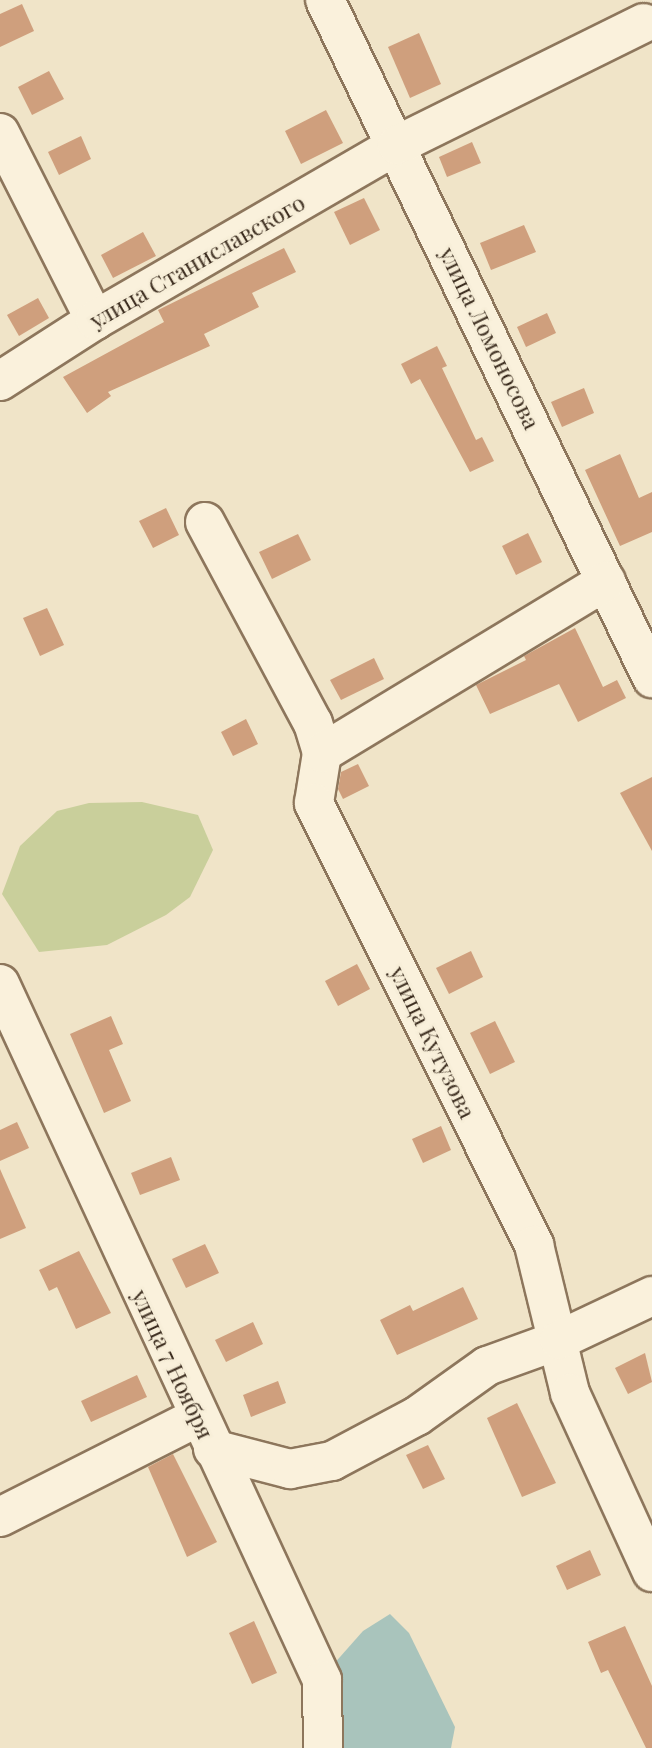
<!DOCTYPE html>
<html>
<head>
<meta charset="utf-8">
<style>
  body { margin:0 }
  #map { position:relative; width:652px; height:1748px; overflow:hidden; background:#f0e4c8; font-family:"Playfair Display",serif }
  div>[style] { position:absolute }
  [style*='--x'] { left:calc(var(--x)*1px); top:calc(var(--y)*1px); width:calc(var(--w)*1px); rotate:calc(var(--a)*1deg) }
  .green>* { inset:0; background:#c9cf9b }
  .water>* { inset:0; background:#a9c4bc }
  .building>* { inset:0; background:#cf9f7d }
  .roads { filter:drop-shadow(2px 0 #8d765c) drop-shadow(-2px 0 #8d765c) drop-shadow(0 2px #8d765c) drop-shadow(0 -2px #8d765c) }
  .minor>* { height:38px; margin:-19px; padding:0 19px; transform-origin:19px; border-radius:19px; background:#faf1dc }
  span { translate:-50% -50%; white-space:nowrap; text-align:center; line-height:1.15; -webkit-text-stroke:5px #f7eed8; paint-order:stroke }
  .street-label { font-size:23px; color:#3d2e20 }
</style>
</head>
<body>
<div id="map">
  <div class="green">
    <i style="clip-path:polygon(142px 802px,198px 815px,213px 850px,190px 897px,166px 915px,107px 945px,39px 952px,2px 894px,20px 846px,57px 811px,89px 803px)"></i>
  </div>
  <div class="water">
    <i style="clip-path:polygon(390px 1614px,409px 1633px,455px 1727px,451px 1748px,337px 1748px,332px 1666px,363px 1631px)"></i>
  </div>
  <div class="building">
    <i style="clip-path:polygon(22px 4px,34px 31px,0 47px,0 14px)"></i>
    <i style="clip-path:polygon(419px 33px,441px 84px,410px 98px,388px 47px)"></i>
    <i style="clip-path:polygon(49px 71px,64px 99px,32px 115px,18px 87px)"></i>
    <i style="clip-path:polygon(326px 110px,343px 143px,301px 164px,285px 131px)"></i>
    <i style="clip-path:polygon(81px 136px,91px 159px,59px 175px,48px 152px)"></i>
    <i style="clip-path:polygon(472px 142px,481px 163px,447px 177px,439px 157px)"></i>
    <i style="clip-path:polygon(364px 198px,380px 230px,350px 245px,334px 212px)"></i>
    <i style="clip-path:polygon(524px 225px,536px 252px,491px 270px,480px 243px)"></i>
    <i style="clip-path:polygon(143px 232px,156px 256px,113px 278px,101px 255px)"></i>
    <i style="clip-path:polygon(284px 248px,296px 272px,252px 293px,259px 307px,204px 334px,210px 346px,108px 392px,111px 396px,87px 413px,63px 377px,164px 322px,158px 310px)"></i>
    <i style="clip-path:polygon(38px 298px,49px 318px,19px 336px,7px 315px)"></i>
    <i style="clip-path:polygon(547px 313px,556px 333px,526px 347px,517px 327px)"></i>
    <i style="clip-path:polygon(437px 346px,447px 366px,442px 368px,476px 440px,482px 437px,494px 461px,470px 472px,420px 379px,411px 384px,401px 364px)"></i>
    <i style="clip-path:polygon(584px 388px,594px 413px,562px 427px,551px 402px)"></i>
    <i style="clip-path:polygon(620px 454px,639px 498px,652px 492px,652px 532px,620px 546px,585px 470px)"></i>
    <i style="clip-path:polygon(166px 508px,179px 535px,153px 548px,139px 521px)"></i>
    <i style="clip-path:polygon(528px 533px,542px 562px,516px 575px,502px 546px)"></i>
    <i style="clip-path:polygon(298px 534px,311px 560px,272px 579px,259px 552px)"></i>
    <i style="clip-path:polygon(47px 608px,64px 645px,40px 656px,23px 618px)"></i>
    <i style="clip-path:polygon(575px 628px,603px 687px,617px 680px,626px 698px,578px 722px,559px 684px,490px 714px,476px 685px,526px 660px,524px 656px)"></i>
    <i style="clip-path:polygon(374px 658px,384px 679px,341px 700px,330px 680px)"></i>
    <i style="clip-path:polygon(246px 719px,258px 744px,233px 756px,221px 732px)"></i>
    <i style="clip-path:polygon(358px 764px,369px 786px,343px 799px,338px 789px,341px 772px)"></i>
    <i style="clip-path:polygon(652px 777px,652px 851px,620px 793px)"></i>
    <i style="clip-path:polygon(471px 951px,483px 977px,449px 994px,436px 968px)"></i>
    <i style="clip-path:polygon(357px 964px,370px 989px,338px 1006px,325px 981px)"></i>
    <i style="clip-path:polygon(111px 1016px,123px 1044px,109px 1050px,131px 1101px,104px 1113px,70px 1034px)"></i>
    <i style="clip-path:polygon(495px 1021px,515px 1062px,490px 1074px,470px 1033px)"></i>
    <i style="clip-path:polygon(17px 1122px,29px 1148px,0 1161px,0 1130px)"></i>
    <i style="clip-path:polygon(441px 1126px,451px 1150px,423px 1163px,412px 1139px)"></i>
    <i style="clip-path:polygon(171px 1157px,180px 1180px,140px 1195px,131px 1173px)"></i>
    <i style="clip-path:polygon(0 1169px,26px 1228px,0 1239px)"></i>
    <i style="clip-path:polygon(205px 1244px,219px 1273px,186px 1288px,172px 1259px)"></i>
    <i style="clip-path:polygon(79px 1251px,111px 1313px,76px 1329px,57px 1287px,49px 1291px,39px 1270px)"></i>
    <i style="clip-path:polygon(463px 1287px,478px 1319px,397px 1355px,380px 1320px,410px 1305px,413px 1311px)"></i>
    <i style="clip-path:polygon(253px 1322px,263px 1344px,226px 1362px,215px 1340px)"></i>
    <i style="clip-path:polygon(645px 1353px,652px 1382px,628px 1394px,615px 1368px)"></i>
    <i style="clip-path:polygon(137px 1375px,147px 1397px,91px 1422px,81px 1401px)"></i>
    <i style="clip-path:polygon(278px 1381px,286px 1403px,251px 1417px,243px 1395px)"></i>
    <i style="clip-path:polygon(517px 1403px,556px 1483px,522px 1497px,487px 1418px)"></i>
    <i style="clip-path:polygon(428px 1445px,445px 1479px,423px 1489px,406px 1455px)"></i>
    <i style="clip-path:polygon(173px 1454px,217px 1542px,187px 1557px,148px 1467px)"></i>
    <i style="clip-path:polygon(590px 1550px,601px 1575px,567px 1590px,556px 1566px)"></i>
    <i style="clip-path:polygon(254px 1621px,277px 1673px,252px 1684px,229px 1633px)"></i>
    <i style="clip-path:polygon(625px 1626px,652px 1686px,652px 1748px,646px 1748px,608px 1670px,601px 1673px,588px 1642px)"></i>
  </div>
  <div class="roads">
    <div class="minor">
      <i style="--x:325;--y:0;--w:753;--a:64.25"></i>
      <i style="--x:0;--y:133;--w:210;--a:63.1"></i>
      <i style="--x:0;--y:381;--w:113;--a:-32.7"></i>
      <i style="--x:95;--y:320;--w:349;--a:-30.1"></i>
      <i style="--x:397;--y:145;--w:275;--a:-26.3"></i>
      <i style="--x:205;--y:522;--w:228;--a:61.8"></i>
      <i style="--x:313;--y:723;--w:31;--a:73"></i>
      <i style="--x:322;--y:753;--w:51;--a:99.1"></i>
      <i style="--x:314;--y:803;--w:494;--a:63.5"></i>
      <i style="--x:534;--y:1245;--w:152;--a:76.3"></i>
      <i style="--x:570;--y:1393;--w:197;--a:65.4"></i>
      <i style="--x:322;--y:753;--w:332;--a:-31.2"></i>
      <i style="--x:0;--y:984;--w:767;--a:65.17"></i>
      <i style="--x:322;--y:1680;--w:68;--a:89.2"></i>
      <i style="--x:213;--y:1449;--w:80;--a:14.6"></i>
      <i style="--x:290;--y:1469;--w:43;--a:-10.8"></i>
      <i style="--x:332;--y:1461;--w:96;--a:-27.9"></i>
      <i style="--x:417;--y:1416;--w:86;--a:-35.5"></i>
      <i style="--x:487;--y:1366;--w:77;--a:-19.9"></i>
      <i style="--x:559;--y:1340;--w:103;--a:-25.3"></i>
      <i style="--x:0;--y:1517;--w:222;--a:-26.8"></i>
    </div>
  </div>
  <div class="street-label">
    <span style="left:197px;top:261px;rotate:-30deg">улица Станиславского</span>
    <span style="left:490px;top:338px;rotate:64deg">улица Ломоносова</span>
    <span style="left:433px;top:1042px;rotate:64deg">улица Кутузова</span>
    <span style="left:173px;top:1364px;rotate:65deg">улица 7 Ноября</span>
  </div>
</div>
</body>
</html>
